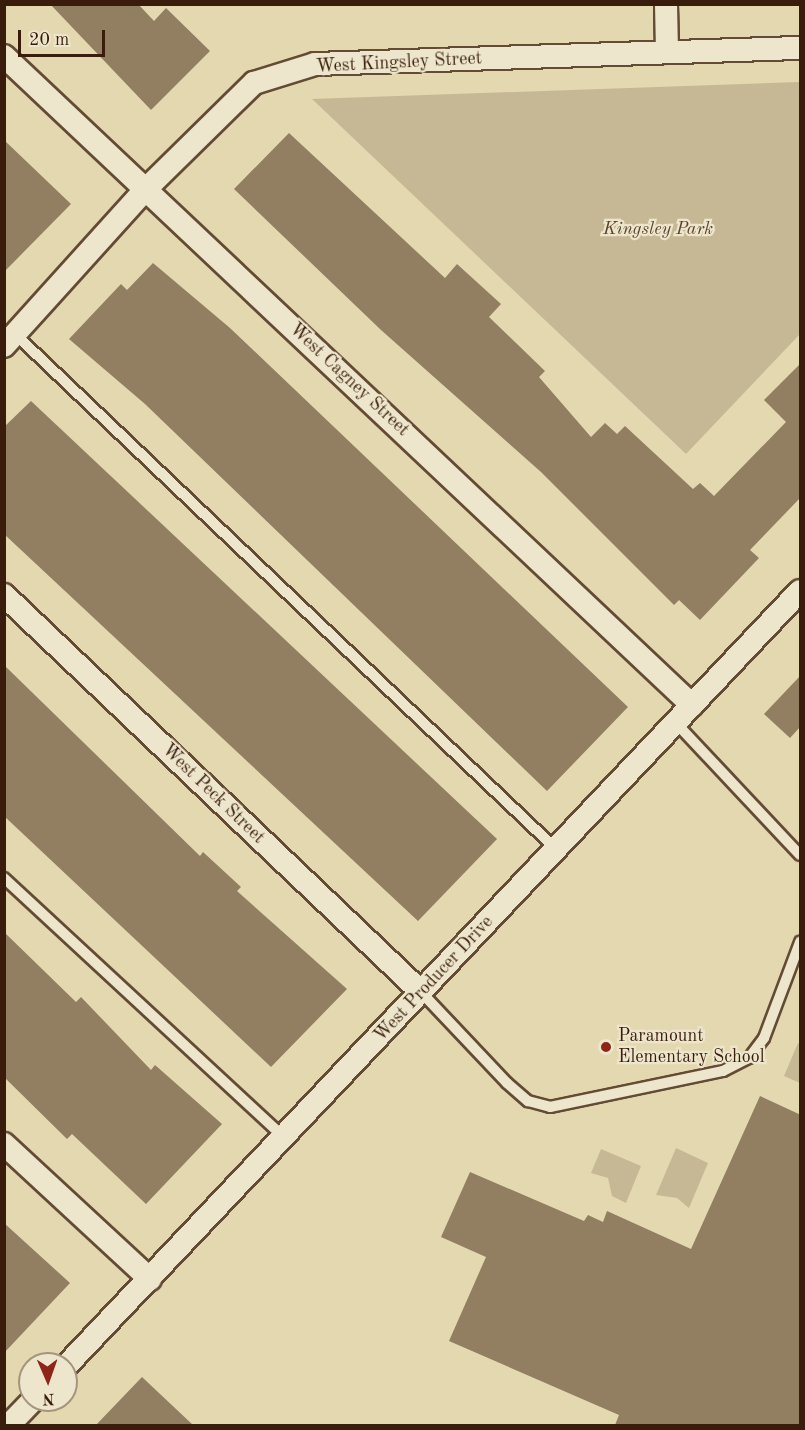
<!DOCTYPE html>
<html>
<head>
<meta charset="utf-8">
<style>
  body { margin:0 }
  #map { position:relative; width:805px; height:1430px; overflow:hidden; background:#e4d8b1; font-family:"Old Standard TT",serif }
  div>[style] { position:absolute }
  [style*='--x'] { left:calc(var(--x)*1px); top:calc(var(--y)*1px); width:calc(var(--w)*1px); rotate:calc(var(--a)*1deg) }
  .green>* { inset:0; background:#c7b895 }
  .building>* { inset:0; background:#927e61 }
  .roads { filter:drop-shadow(2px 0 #644b34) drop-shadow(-2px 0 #644b34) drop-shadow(0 2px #644b34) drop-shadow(0 -2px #644b34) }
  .service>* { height:10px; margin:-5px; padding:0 5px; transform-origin:5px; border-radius:5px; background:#ede6cc }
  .minor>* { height:22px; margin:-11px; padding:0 11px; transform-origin:11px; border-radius:11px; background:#ede6cc }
  .dots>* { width:16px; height:16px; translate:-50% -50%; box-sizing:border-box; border:3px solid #ede6cc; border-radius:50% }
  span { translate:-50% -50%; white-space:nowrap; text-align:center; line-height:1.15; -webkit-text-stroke:4.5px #ede6cc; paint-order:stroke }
  .street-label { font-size:18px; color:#391c0b }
  .park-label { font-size:18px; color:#5c432e; font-style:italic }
  .poi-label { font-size:18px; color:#391c0b }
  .left { translate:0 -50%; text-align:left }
  .frame { position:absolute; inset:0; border:6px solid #391c0b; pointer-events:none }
  .north { position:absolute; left:18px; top:1352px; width:60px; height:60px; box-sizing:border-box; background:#ede6cc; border:2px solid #a5957f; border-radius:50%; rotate:178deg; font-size:16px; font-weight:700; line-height:24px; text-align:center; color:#391c0b }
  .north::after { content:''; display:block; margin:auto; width:21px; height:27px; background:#8f2418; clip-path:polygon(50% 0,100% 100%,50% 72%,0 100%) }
  .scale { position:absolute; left:18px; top:30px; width:87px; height:27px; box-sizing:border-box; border:3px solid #391c0b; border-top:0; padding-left:8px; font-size:18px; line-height:21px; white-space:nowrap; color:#391c0b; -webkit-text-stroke:4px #ede6cc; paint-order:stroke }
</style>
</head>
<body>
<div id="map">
  <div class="green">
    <i style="clip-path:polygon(800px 82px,800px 334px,686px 454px,312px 99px)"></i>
    <i style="clip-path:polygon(798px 1043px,800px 1045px,800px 1083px,784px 1076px)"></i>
    <i style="clip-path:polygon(676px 1148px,708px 1163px,689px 1208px,677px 1198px,656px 1195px)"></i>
    <i style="clip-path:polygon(601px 1149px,641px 1166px,626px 1203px,612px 1196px,608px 1178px,591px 1173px)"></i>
  </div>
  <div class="building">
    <i style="clip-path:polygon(50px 4px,138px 4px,154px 21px,166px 8px,210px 51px,151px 110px)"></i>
    <i style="clip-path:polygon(289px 133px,445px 278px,457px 264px,501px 304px,489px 317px,545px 371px,539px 377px,591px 437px,605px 423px,617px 434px,625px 426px,693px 489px,700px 483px,714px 496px,786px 422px,764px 400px,801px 363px,801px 497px,750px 550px,759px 558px,700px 620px,679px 600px,674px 605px,541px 472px,381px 330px,234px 189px)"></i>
    <i style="clip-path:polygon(4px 140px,71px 204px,4px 272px)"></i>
    <i style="clip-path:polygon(153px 263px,230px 328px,628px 707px,547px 791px,145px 404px,69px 339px,121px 284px,127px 290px)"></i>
    <i style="clip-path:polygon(31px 401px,497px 839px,418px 921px,4px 534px,4px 427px)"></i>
    <i style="clip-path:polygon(4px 665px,200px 856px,203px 852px,241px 887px,237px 891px,347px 989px,271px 1067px,4px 816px)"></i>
    <i style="clip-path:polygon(801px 675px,801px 726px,790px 738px,764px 714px)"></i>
    <i style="clip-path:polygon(4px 932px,76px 1002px,81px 997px,151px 1070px,155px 1065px,222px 1124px,146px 1204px,72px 1134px,67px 1139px,4px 1077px)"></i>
    <i style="clip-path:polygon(760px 1096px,801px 1115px,801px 1425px,615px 1425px,619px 1415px,449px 1341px,486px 1257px,441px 1237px,470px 1172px,584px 1221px,588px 1215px,603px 1222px,607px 1211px,691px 1249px)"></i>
    <i style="clip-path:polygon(4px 1223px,70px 1283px,4px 1353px)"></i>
    <i style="clip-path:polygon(142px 1377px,193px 1425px,96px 1425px)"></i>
  </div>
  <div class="roads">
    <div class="service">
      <i style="--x:15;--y:334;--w:747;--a:43.59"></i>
      <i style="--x:676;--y:723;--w:181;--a:46.8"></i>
      <i style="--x:4;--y:878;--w:381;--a:42.8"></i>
      <i style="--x:421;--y:992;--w:125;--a:46.6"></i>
      <i style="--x:507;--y:1083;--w:28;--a:41"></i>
      <i style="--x:528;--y:1101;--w:23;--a:15"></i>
      <i style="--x:550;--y:1107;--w:177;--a:-11.8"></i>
      <i style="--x:723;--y:1071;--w:29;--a:-27"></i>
      <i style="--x:749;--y:1058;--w:25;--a:-53"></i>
      <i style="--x:764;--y:1038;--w:103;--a:-69.4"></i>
    </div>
    <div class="minor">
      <i style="--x:666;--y:4;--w:48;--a:88.8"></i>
      <i style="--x:4;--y:56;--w:946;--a:43.33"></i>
      <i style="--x:4;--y:346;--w:213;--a:-47.9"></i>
      <i style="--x:147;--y:188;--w:150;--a:-44.5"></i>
      <i style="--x:254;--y:83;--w:64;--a:-17.3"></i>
      <i style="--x:315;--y:64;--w:485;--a:-1.9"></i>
      <i style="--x:4;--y:595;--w:576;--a:43.59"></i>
      <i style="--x:4;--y:1144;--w:199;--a:42.8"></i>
      <i style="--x:66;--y:1366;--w:1067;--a:-46.56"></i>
      <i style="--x:8;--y:1426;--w:36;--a:-46"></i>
    </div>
  </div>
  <div class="dots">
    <i style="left:606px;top:1047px;background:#8f2418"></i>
  </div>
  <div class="street-label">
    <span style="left:399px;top:63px;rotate:-3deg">West Kingsley Street</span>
    <span style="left:349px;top:380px;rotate:43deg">West Cagney Street</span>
    <span style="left:213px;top:794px;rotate:44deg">West Peck Street</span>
    <span style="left:434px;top:979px;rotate:-47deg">West Producer Drive</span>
  </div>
  <div class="park-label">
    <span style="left:658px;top:229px">Kingsley Park</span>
  </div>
  <div class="poi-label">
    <span class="left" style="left:618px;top:1047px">Paramount<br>Elementary School</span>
  </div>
  <div class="frame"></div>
  <div class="north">N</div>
  <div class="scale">20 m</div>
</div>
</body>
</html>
